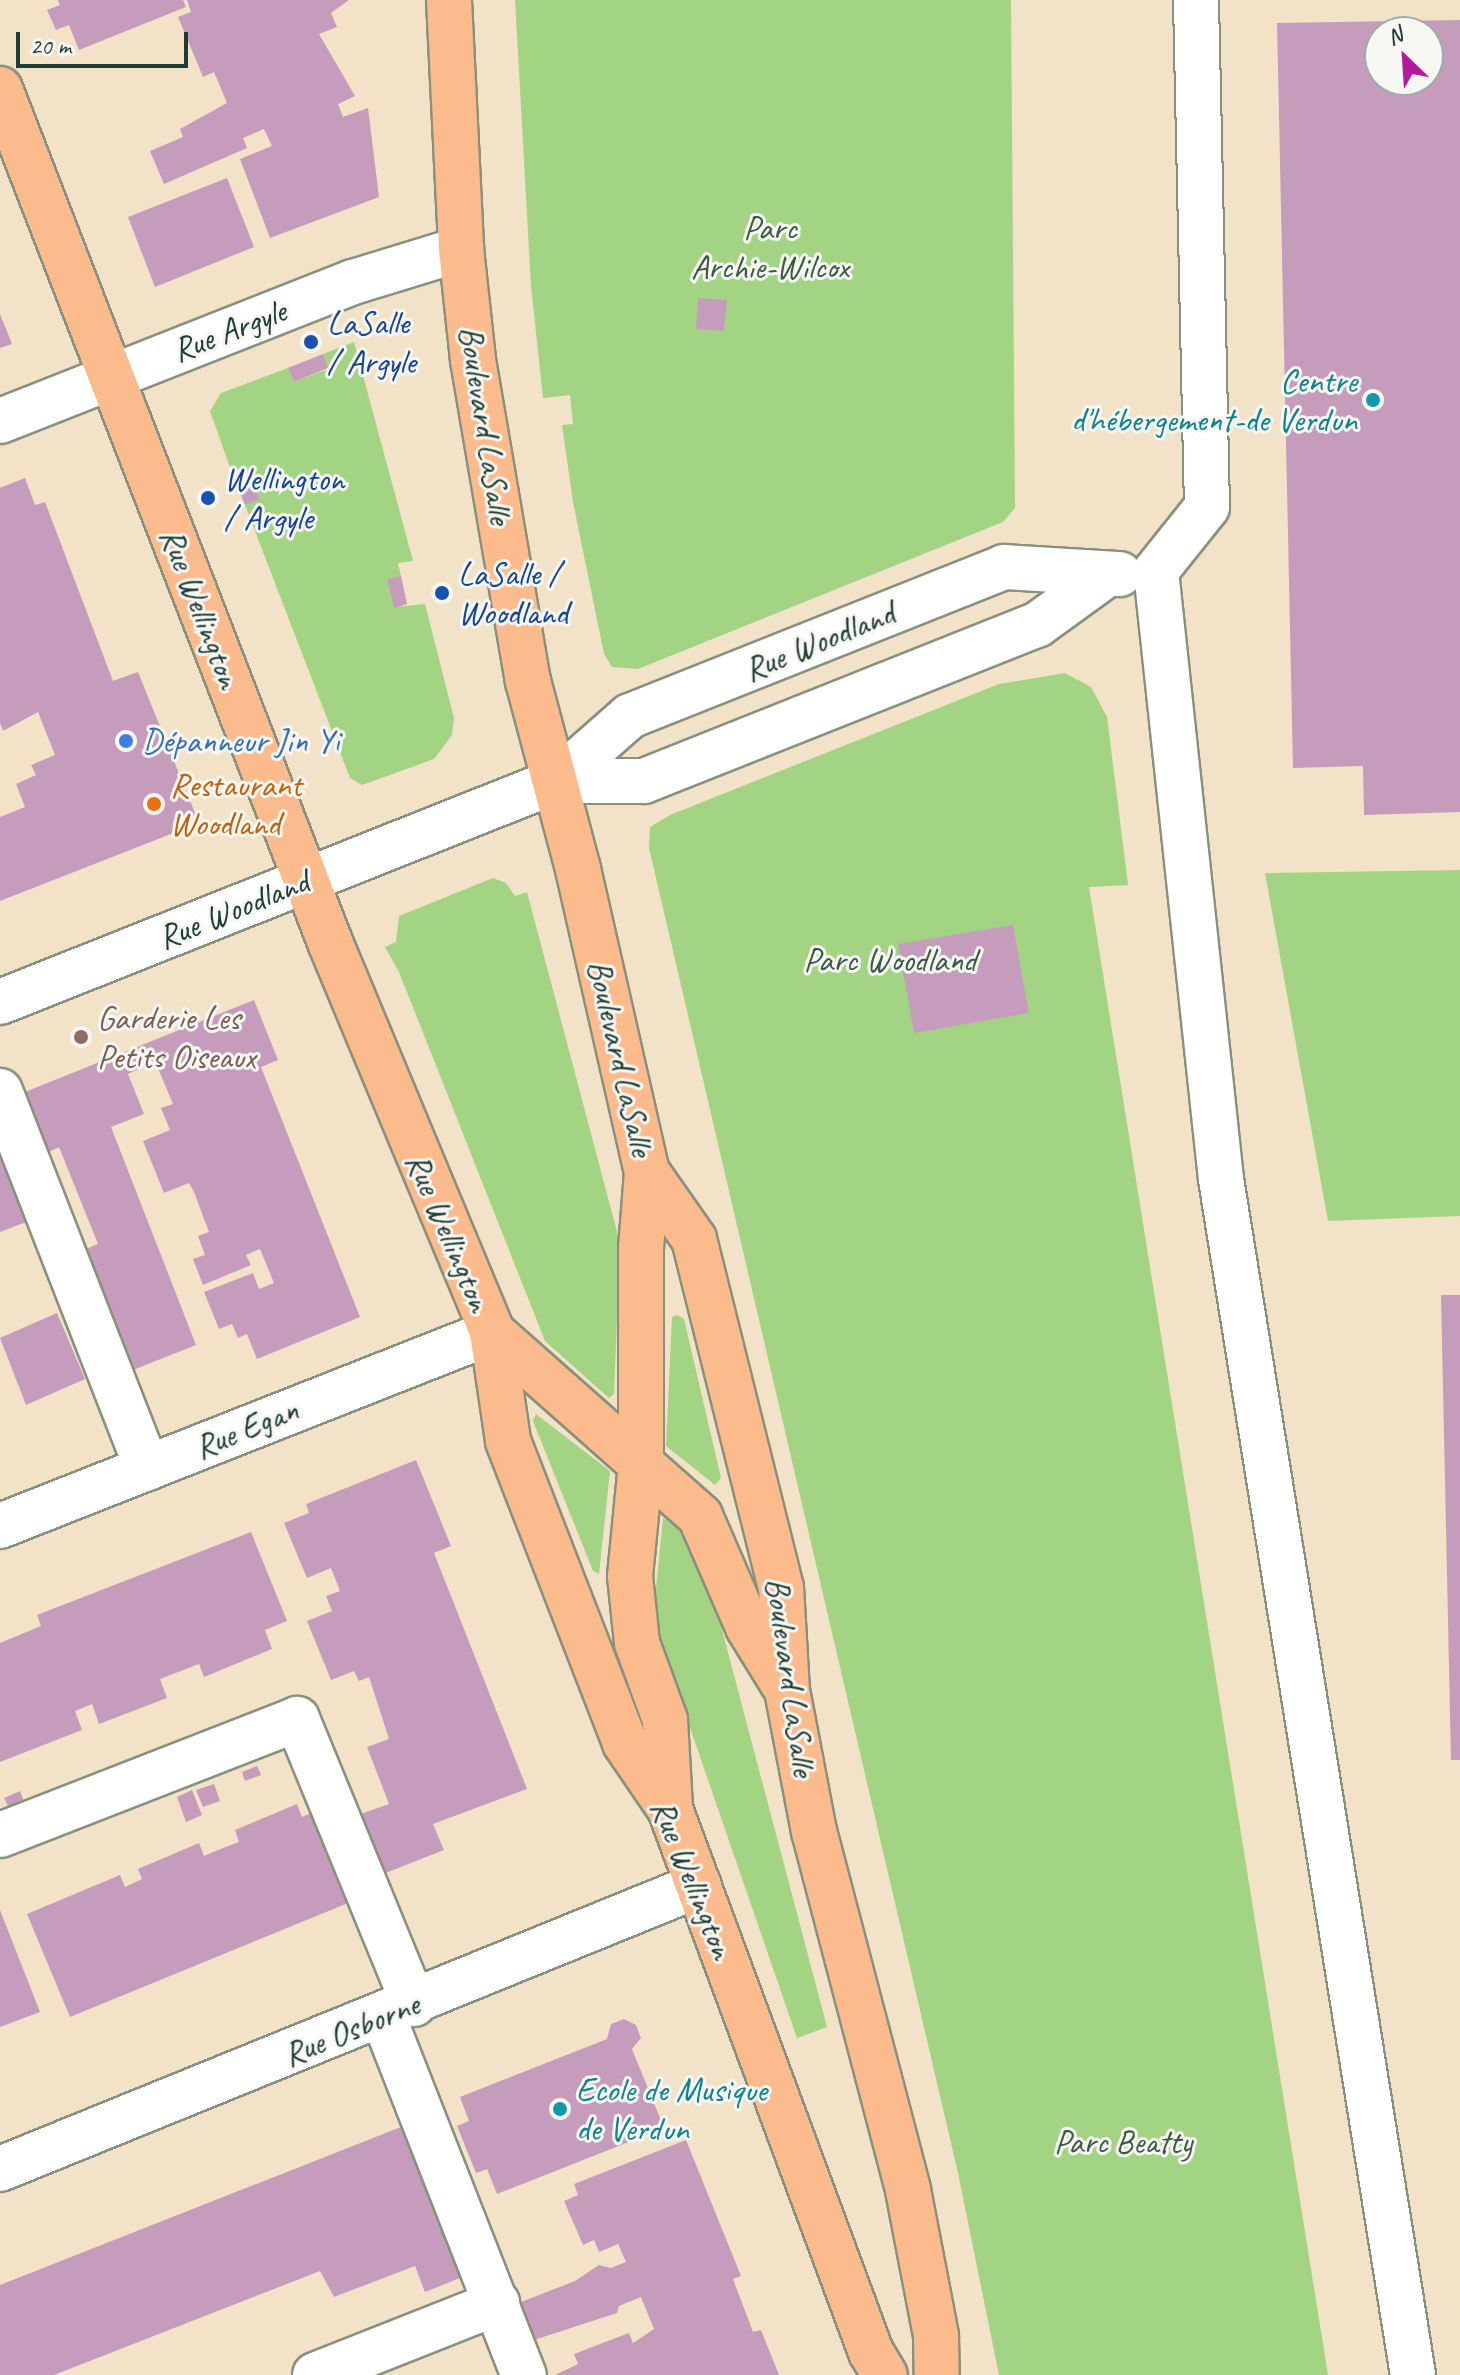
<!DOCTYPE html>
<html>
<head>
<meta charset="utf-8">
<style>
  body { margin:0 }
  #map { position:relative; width:1460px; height:2375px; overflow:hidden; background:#f2e2c8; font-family:Caveat,sans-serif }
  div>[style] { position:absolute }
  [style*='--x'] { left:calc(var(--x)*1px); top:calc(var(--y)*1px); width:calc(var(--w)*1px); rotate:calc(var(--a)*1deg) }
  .green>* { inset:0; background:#a3d483 }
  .building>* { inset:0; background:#c69cbd }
  .roads { filter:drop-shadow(2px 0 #88907e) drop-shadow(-2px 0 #88907e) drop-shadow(0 2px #88907e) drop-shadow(0 -2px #88907e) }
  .minor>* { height:44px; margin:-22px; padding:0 22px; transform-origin:22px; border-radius:22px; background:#fff }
  .major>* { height:44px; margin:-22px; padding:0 22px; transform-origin:22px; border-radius:22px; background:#fbbb8c }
  .dots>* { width:22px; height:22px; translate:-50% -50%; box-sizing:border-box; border:4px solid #f6f6f2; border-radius:50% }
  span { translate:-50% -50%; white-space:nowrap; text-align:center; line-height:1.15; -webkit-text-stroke:6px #f6f6f2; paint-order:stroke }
  .park-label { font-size:34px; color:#395b44 }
  .transit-label { font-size:34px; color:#164399 }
  .left { translate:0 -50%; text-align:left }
  .street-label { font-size:34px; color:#1f3d34 }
  .culture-label { font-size:34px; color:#0d838f }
  .right { translate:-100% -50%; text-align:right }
  .shop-label { font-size:34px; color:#366cbe }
  .food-label { font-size:34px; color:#c56008 }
  .education-label { font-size:34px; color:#785e54 }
  .north { position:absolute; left:1364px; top:16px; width:80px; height:80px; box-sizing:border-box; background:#f6f6f2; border:2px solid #a0aca6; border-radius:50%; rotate:335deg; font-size:22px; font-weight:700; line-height:32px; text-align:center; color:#1f3d34 }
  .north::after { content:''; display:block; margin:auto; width:28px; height:36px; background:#b5179e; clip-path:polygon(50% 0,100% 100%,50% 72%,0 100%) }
  .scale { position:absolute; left:16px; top:32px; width:172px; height:36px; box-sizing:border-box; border:4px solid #1f3d34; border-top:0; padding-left:10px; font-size:24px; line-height:28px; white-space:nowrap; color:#1f3d34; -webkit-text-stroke:6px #f6f6f2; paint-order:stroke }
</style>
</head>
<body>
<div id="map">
  <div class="green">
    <i style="clip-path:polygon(515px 0,1011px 0,1015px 508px,1003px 522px,638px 669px,612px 667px,604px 654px,573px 502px,562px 425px,573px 424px,570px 395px,543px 398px,531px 286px)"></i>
    <i style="clip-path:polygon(354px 342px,413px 561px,398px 563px,401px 576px,387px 579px,394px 607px,425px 604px,454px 718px,452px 735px,434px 759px,362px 785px,350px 778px,245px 505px,260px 498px,249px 470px,233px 476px,210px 411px,221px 393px,288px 368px,294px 382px,328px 369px,323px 354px)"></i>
    <i style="clip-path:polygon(1065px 673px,1091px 687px,1107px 717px,1128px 885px,1089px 887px,1328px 2375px,999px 2375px,958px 2173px,649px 848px,650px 827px,670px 815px,999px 684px)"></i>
    <i style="clip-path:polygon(1460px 870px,1460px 1216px,1328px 1221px,1265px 873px)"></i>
    <i style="clip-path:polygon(493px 878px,506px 883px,515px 896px,527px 892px,620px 1243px,614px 1394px,609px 1398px,545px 1341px,399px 972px,385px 947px,396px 942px,399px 916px)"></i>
    <i style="clip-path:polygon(677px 1315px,684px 1319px,721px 1478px,715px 1485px,666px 1446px,672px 1317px)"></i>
    <i style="clip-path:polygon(536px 1414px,610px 1471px,599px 1574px,593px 1571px,533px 1421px)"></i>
    <i style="clip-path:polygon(663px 1518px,682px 1528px,707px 1573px,827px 2027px,797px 2038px,657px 1632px,654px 1609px)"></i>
  </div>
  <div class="building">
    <i style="clip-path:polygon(58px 0,183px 0,186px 7px,79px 50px,69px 25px,56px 30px,47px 10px,60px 5px)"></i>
    <i style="clip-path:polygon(187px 0,349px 0,331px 13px,337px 27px,319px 34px,355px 96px,338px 104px,343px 117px,368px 108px,379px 197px,270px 238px,240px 159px,272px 146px,264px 129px,243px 138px,247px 148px,164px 184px,150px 151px,183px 137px,180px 129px,227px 103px,214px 72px,203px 77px,178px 17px,191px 12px)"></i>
    <i style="clip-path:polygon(evenodd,1460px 20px,1460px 812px,1364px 815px,1363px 766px,1293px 768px,1277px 23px,1460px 20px,1380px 32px,1428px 32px,1428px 80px,1380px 80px,1380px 32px)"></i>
    <i style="clip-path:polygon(227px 178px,254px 247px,155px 287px,128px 217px)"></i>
    <i style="clip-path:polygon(698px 298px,727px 300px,724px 331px,696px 329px)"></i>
    <i style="clip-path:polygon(0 314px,12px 344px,0 348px)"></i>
    <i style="clip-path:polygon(323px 354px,328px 368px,294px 382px,288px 368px)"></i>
    <i style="clip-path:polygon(249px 470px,260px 499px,245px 505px,233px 476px)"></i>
    <i style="clip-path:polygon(25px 478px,35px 505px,45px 502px,113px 681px,138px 672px,199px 823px,0 901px,0 817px,25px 807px,16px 784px,36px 775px,31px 765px,55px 755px,38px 712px,3px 731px,0 723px,0 488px)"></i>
    <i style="clip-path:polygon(401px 576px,407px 604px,394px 608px,387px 579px)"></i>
    <i style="clip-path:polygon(1013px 925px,1029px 1013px,914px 1033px,898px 944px)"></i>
    <i style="clip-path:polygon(254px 1000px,278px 1060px,261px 1067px,360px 1317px,257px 1359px,247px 1334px,238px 1338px,232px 1324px,219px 1329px,204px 1292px,253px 1273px,259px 1289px,274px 1283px,260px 1249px,246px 1255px,251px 1265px,203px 1285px,193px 1259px,205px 1255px,198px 1236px,209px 1232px,194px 1192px,189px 1183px,164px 1193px,143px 1141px,170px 1130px,161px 1108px,173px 1104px,155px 1061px,128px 1074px,144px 1114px,111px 1127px,196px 1345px,128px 1372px,81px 1251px,98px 1244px,59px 1147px,45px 1154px,20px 1094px)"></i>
    <i style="clip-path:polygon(0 1148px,29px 1221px,0 1232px)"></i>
    <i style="clip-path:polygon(1441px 1295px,1460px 1295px,1460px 1760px,1451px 1760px)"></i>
    <i style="clip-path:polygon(57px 1313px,85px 1379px,26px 1405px,0 1338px)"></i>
    <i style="clip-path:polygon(416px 1460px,451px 1546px,434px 1553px,527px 1789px,433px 1824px,444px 1850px,383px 1874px,358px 1815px,389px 1804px,367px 1747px,389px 1739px,369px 1677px,359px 1681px,354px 1671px,331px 1680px,307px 1621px,332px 1611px,326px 1596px,340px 1591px,331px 1568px,307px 1578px,284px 1523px,309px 1513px,306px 1504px)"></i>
    <i style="clip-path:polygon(251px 1532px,287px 1621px,265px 1630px,272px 1649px,204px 1677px,199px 1664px,160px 1679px,167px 1698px,99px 1724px,92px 1704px,75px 1711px,82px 1730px,0 1762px,0 1643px,41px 1626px,37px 1615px)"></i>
    <i style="clip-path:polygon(257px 1766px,261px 1775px,245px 1781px,242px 1772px)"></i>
    <i style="clip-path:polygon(214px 1784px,220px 1801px,203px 1807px,196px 1790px)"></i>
    <i style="clip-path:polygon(192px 1790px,202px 1815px,186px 1822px,177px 1797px)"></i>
    <i style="clip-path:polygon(20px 1791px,24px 1802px,9px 1808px,4px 1798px)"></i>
    <i style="clip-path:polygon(297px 1804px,302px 1817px,316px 1811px,353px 1901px,70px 2017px,27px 1914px,120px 1875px,125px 1887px,142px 1879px,138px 1869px,199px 1843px,204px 1856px,218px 1850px,239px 1842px,235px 1830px)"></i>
    <i style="clip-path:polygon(0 1910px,40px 2012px,0 2027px)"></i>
    <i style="clip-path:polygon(624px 2019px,636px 2025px,641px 2038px,632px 2049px,664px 2128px,497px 2194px,487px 2169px,476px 2173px,457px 2126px,469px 2121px,460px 2097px,607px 2039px,611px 2024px)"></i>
    <i style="clip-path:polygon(406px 2125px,465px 2276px,425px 2292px,415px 2266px,334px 2297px,320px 2271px,54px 2375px,0 2375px,0 2285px)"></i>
    <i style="clip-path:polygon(686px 2140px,741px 2276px,733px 2279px,753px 2332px,761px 2330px,779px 2375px,555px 2375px,578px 2364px,574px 2354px,629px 2333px,633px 2343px,654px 2329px,641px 2297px,619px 2306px,617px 2313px,531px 2341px,516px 2304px,575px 2281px,599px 2265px,611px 2268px,626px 2262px,618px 2244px,599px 2252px,594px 2240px,583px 2245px,564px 2201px,578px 2195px,574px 2184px)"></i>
  </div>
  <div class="roads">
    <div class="minor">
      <i style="--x:1196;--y:0;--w:507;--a:88.76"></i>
      <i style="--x:1207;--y:507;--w:82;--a:128.6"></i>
      <i style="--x:1156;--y:571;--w:611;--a:83.9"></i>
      <i style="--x:1221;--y:1179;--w:1211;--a:80.88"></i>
      <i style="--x:0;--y:421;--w:379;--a:-21.5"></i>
      <i style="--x:353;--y:282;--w:113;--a:-17"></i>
      <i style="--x:556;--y:781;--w:98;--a:-41.3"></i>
      <i style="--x:630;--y:716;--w:403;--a:-21.7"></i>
      <i style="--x:1004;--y:567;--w:116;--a:3.5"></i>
      <i style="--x:0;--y:1002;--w:598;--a:-21.68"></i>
      <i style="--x:556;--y:781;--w:88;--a:0"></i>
      <i style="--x:644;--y:781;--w:423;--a:-21.7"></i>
      <i style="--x:1037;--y:625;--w:85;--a:-35.9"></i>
      <i style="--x:0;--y:1091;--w:405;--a:68.7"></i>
      <i style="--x:0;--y:1526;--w:529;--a:-21.52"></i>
      <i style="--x:0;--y:1835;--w:319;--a:-21.3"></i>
      <i style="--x:297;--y:1719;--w:308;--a:67.7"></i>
      <i style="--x:383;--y:2016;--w:386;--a:68.6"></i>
      <i style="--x:0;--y:2169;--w:754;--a:-22.11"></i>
      <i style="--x:315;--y:2375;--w:196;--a:-21.6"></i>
    </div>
    <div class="major">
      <i style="--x:449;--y:0;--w:249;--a:87.2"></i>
      <i style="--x:461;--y:249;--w:112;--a:83.8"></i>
      <i style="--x:473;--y:360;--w:326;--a:80.3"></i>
      <i style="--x:528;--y:681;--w:195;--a:75.1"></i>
      <i style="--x:578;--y:869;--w:311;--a:77.2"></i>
      <i style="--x:647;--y:1172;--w:82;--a:55"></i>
      <i style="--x:694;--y:1239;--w:359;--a:76"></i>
      <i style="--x:781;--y:1587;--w:103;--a:86.7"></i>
      <i style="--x:787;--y:1690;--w:144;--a:79.2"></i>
      <i style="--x:814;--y:1831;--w:371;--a:75.3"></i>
      <i style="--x:908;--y:2190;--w:149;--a:79.1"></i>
      <i style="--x:936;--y:2336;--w:39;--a:89"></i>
      <i style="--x:0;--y:89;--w:915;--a:68.85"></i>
      <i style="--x:330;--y:942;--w:422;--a:67.4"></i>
      <i style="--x:492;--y:1332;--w:110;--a:81.6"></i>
      <i style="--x:508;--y:1441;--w:324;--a:68.8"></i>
      <i style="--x:625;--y:1743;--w:80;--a:55.7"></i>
      <i style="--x:670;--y:1809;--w:579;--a:69.69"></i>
      <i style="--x:871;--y:2352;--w:27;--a:59"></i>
      <i style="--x:647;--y:1172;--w:77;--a:94.5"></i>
      <i style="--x:641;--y:1249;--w:215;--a:90"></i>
      <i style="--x:641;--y:1464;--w:113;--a:95.6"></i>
      <i style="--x:630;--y:1576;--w:67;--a:84"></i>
      <i style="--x:637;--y:1643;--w:82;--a:70"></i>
      <i style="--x:665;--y:1720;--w:87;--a:86.7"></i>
      <i style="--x:492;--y:1332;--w:278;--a:41.5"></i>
      <i style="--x:700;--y:1516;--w:121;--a:66.6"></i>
      <i style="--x:748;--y:1627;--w:67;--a:58.4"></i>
    </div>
  </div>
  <div class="dots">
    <i style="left:311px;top:342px;background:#1a4fb4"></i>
    <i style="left:1373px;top:400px;background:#0f9aa8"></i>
    <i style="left:208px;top:498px;background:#1a4fb4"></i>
    <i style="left:442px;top:593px;background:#1a4fb4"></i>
    <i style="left:126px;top:741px;background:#3f7fe0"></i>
    <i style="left:154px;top:804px;background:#e8710a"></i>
    <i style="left:81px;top:1037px;background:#8d6e63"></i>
    <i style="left:560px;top:2109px;background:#0f9aa8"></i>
  </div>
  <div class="park-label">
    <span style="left:770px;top:247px">Parc<br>Archie-Wilcox</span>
    <span style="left:890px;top:960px">Parc Woodland</span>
    <span style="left:1123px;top:2142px">Parc Beatty</span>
  </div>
  <div class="transit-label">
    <span class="left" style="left:327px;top:342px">LaSalle<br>/ Argyle</span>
    <span class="left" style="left:224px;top:498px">Wellington<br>/ Argyle</span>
    <span class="left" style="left:458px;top:593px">LaSalle /<br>Woodland</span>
  </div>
  <div class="street-label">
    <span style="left:229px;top:330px;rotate:-21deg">Rue Argyle</span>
    <span style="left:486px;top:425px;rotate:81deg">Boulevard LaSalle</span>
    <span style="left:201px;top:608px;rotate:69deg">Rue Wellington</span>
    <span style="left:819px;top:641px;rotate:-22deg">Rue Woodland</span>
    <span style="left:233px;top:909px;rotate:-22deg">Rue Woodland</span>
    <span style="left:621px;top:1058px;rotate:77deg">Boulevard LaSalle</span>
    <span style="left:449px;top:1232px;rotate:67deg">Rue Wellington</span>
    <span style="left:246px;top:1428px;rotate:-22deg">Rue Egan</span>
    <span style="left:791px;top:1677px;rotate:82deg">Boulevard LaSalle</span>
    <span style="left:693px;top:1879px;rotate:68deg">Rue Wellington</span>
    <span style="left:351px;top:2029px;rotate:-22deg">Rue Osborne</span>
  </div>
  <div class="culture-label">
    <span class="right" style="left:1357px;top:400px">Centre<br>d'hébergement-de Verdun</span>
    <span class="left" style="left:576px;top:2109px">Ecole de Musique<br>de Verdun</span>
  </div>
  <div class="shop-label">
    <span class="left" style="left:142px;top:741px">Dépanneur Jin Yi</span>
  </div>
  <div class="food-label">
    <span class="left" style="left:170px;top:804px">Restaurant<br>Woodland</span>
  </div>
  <div class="education-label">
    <span class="left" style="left:97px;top:1037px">Garderie Les<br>Petits Oiseaux</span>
  </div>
  <div class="north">N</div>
  <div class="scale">20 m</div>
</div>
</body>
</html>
